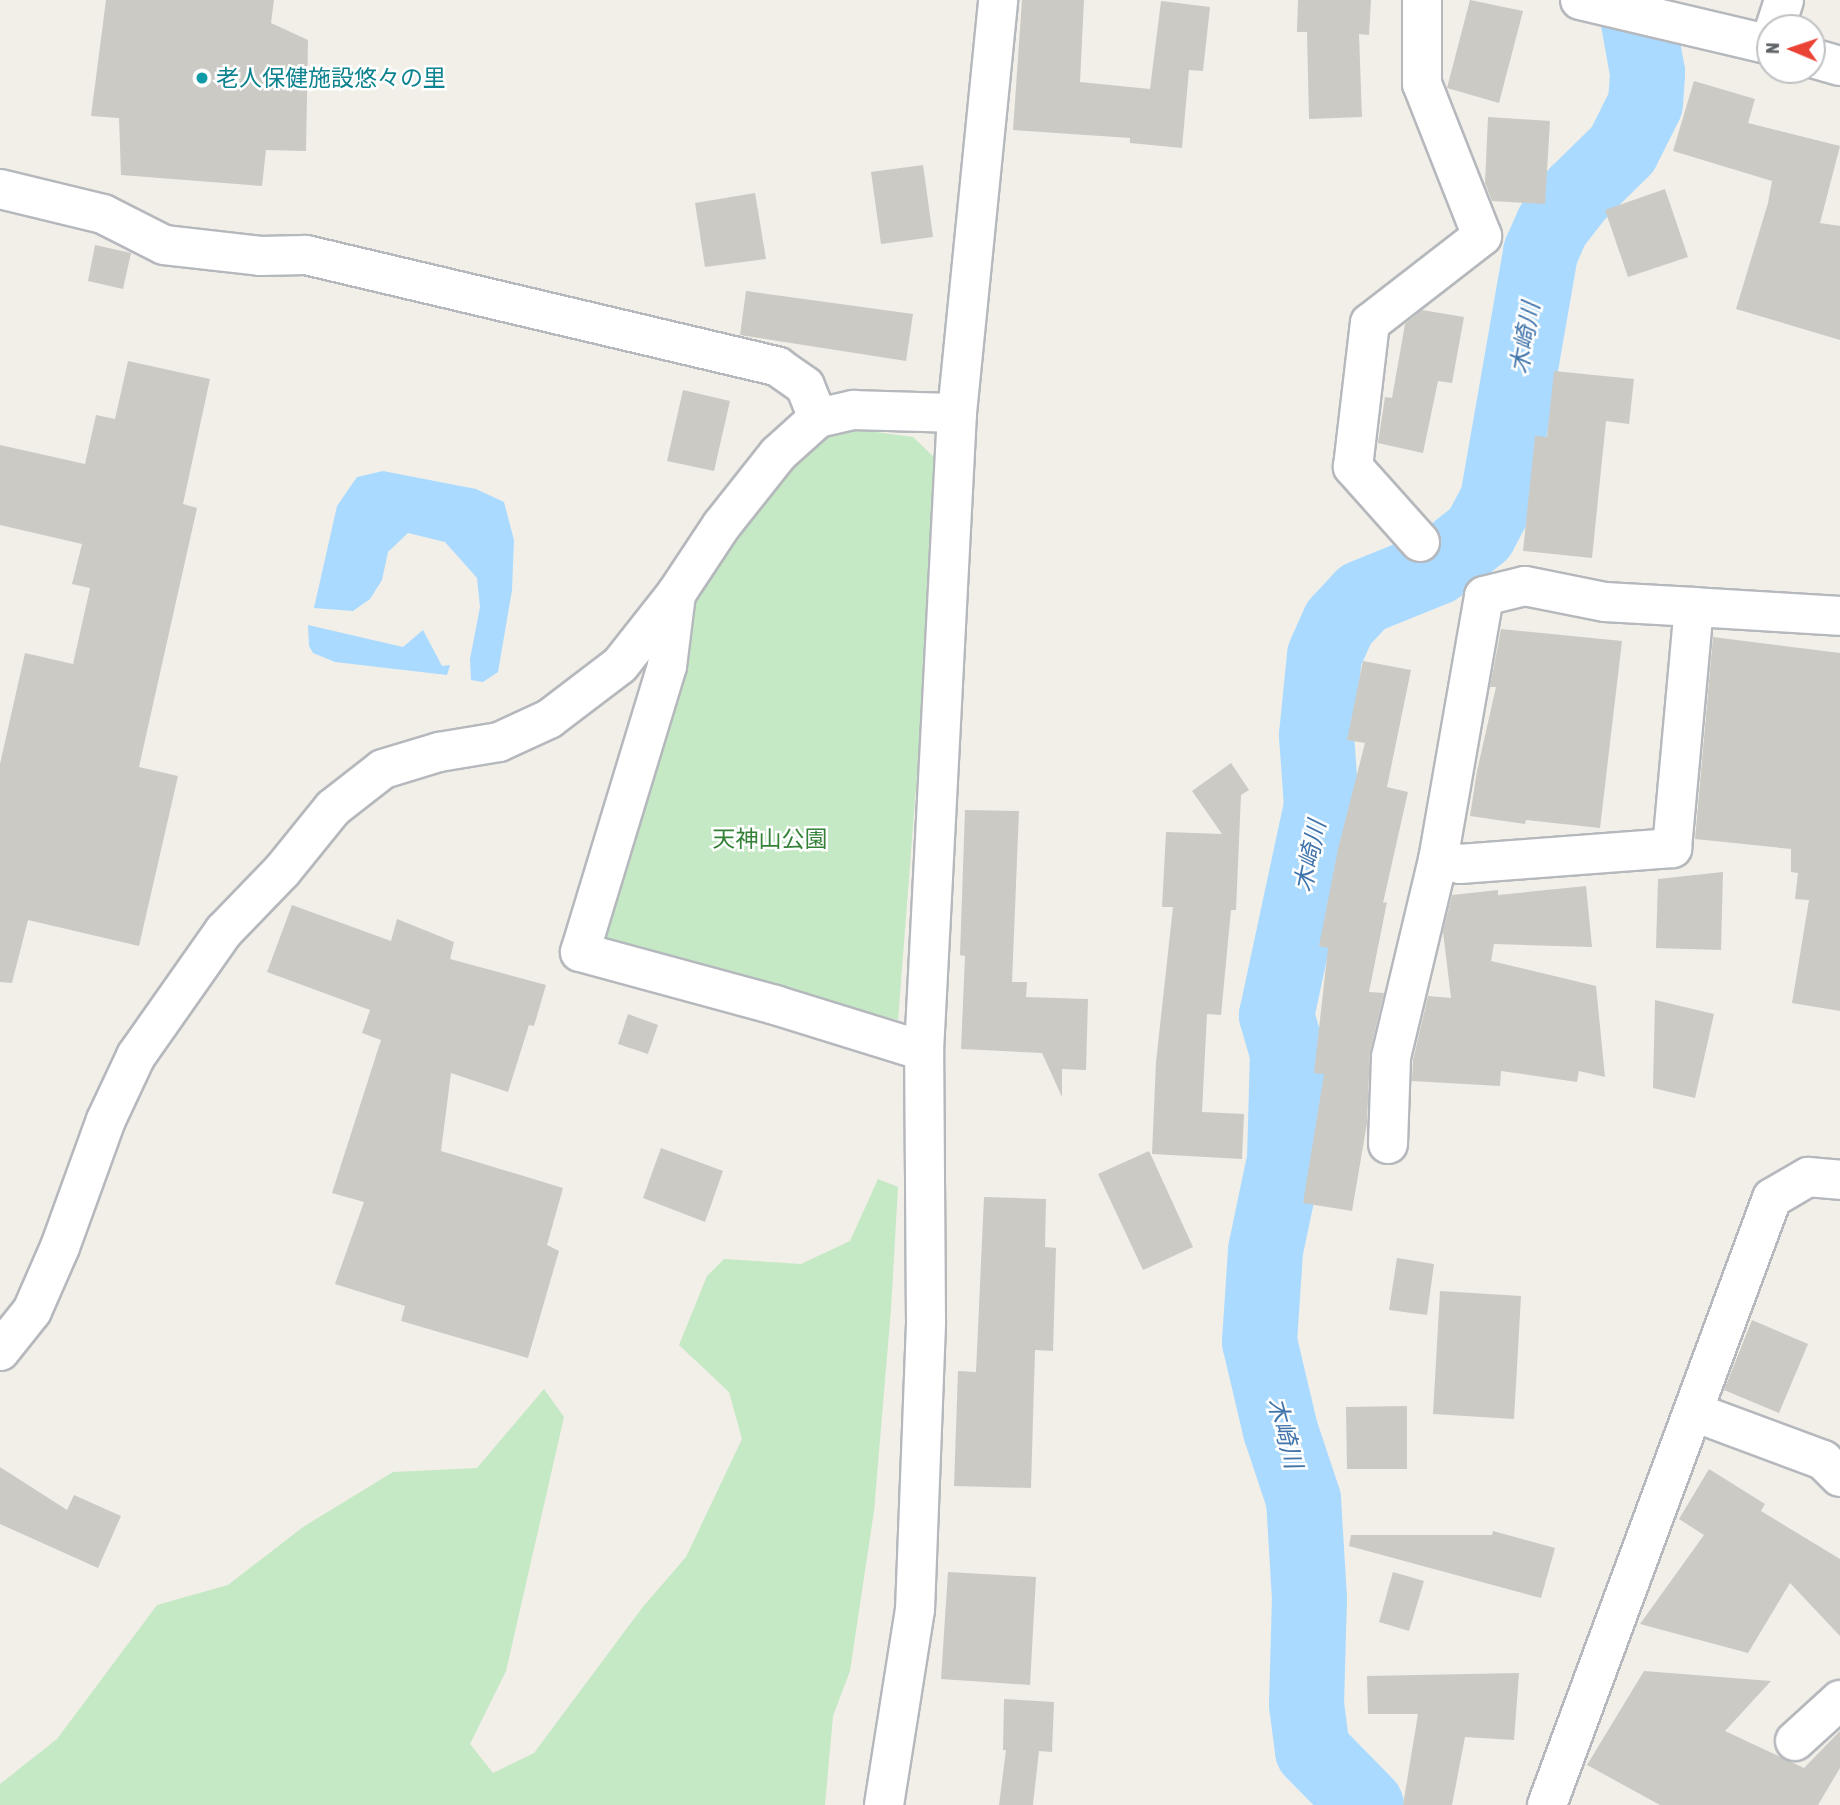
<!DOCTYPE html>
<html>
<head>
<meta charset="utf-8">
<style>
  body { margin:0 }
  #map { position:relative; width:1840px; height:1805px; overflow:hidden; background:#f1efe8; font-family:"Asap Condensed","Noto Sans JP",sans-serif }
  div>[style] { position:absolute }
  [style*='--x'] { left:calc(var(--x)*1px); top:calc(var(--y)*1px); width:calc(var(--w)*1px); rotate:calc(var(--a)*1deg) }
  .green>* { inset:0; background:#c5e8c5 }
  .water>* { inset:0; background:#aadaff }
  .river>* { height:75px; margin:-37.5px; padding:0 37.5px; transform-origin:37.5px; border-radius:37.5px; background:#aadaff }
  .building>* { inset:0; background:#cccac5 }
  .roads { filter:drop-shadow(2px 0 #b5b8bc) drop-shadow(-2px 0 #b5b8bc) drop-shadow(0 2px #b5b8bc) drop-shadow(0 -2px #b5b8bc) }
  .minor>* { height:38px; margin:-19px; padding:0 19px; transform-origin:19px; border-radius:19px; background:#fff }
  .dots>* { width:19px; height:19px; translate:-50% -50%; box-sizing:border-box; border:4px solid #fff; border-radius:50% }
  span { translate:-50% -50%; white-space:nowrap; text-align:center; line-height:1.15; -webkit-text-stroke:5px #fff; paint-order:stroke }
  .culture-label { font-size:23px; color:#0d838f }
  .left { translate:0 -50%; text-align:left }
  .park-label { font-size:23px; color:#348238 }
  .water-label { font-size:24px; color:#4174aa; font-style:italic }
  .north { position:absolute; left:1756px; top:14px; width:70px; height:70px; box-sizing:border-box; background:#fff; border:2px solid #bfc1c3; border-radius:50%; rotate:272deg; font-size:19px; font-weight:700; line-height:28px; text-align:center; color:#5f6368 }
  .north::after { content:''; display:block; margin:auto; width:24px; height:32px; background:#ea4335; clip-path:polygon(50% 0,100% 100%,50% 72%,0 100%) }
</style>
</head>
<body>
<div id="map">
  <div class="green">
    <i style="clip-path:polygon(846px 428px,913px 437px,941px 464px,898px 1020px,598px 943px,687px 599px,808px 440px)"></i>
    <i style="clip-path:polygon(878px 1179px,898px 1187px,891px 1309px,874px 1511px,850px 1671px,833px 1716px,825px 1805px,0 1805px,0 1784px,57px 1739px,157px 1605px,228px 1585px,303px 1527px,393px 1472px,477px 1468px,544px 1389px,564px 1417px,506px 1671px,470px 1744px,493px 1773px,534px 1753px,642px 1608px,686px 1557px,742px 1439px,729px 1392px,679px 1345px,707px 1276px,724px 1259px,801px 1264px,850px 1241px)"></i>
  </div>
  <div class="water">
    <i style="clip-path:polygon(383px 471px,476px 489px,504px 502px,514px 540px,512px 590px,498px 672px,483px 682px,471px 680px,470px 659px,480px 607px,477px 578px,445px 542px,408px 533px,388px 552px,382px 580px,370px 599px,353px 611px,314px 608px,337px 506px,357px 477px)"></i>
    <i style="clip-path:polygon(308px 625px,403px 647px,423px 630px,442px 666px,450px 665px,447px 675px,335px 662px,313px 653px,309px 646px)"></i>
  </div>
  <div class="river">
    <i style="--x:1366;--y:1805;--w:77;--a:-134.5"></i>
    <i style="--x:1312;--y:1750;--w:46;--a:-97.4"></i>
    <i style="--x:1306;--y:1704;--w:105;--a:-88.4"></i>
    <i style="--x:1309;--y:1599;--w:100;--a:-93.4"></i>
    <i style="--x:1303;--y:1499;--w:73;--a:-108.4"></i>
    <i style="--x:1280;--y:1430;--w:91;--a:-103.3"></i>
    <i style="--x:1259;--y:1341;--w:91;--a:-86.2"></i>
    <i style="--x:1265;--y:1250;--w:93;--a:-78.2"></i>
    <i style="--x:1284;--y:1159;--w:106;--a:-88.4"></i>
    <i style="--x:1287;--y:1053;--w:40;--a:-106"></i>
    <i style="--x:1276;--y:1015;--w:215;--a:-77.9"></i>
    <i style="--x:1321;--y:805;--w:70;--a:-94.1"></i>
    <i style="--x:1316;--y:735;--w:80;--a:-84.3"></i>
    <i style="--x:1324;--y:655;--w:36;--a:-66"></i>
    <i style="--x:1339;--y:622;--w:34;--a:-47"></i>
    <i style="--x:1362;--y:597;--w:80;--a:-22.1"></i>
    <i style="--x:1436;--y:567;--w:55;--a:-38.3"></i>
    <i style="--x:1479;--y:533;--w:38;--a:-62"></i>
    <i style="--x:1497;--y:499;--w:251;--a:-80.1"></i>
    <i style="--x:1540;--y:252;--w:30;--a:-66"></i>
    <i style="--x:1552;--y:225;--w:41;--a:-52"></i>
    <i style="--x:1577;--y:193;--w:63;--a:-44.4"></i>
    <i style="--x:1622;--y:149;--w:51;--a:-63.4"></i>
    <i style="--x:1645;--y:103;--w:31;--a:-86"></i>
    <i style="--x:1647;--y:72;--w:73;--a:-100.2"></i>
  </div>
  <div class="building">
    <i style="clip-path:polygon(106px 0,274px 0,271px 23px,308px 40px,306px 151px,266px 150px,262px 186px,121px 175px,119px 118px,91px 116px)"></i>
    <i style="clip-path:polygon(1022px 0,1084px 0,1080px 82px,1150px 89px,1161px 1px,1210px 7px,1203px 71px,1189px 70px,1182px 148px,1130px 143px,1130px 138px,1013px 130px)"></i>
    <i style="clip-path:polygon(1298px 0,1371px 0,1369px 35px,1359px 34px,1362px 117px,1309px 119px,1307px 32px,1297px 32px)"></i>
    <i style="clip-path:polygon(1470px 0,1523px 11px,1499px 103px,1447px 88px)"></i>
    <i style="clip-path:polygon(1694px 81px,1755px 99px,1748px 123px,1840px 146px,1820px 223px,1840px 226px,1840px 340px,1736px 309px,1768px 203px,1772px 181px,1673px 151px)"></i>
    <i style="clip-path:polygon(1488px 117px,1550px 121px,1545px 204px,1492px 201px,1485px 183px)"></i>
    <i style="clip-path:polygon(923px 165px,933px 237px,881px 244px,871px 172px)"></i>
    <i style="clip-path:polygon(1665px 189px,1688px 257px,1628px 277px,1605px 210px)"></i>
    <i style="clip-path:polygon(755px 193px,766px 259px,705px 267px,695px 203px)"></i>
    <i style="clip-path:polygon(95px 245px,131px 253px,123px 289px,88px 281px)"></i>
    <i style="clip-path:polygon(746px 291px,913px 314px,906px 361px,740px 335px)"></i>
    <i style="clip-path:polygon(1422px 310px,1464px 317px,1452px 383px,1438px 381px,1423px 453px,1378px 443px,1385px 397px,1392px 398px,1405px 324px)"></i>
    <i style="clip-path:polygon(128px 361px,210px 379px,183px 504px,197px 508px,139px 767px,178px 776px,139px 946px,28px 920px,12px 983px,0 982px,0 764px,25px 653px,73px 664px,90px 588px,72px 584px,82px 544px,0 525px,0 445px,85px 464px,96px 415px,115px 419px)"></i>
    <i style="clip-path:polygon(1554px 371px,1634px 379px,1629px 424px,1606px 421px,1592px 558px,1523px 551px,1535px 436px,1547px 437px)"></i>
    <i style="clip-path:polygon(683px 390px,730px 401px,714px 471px,667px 461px)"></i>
    <i style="clip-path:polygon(1501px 629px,1622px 641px,1600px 828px,1526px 820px,1525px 824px,1470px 816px,1477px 771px,1496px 687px,1490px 687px)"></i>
    <i style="clip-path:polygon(1713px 637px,1840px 653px,1840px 1011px,1792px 1003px,1809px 900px,1795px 899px,1798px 873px,1791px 872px,1791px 849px,1695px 839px)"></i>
    <i style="clip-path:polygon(1363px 661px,1411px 670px,1387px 787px,1408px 792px,1383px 903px,1387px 902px,1369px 992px,1384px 993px,1370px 1052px,1367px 1123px,1352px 1211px,1303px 1203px,1324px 1074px,1314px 1073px,1328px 948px,1319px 946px,1338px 849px,1365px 743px,1347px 740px)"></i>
    <i style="clip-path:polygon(1231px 763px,1249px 790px,1241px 795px,1236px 910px,1231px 910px,1221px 1015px,1207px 1014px,1202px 1112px,1244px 1114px,1242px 1159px,1152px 1154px,1156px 1062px,1173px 907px,1162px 907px,1166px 832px,1222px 834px,1192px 791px)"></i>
    <i style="clip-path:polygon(965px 810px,1019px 811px,1012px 982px,1027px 982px,1026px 997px,1088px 999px,1086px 1070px,1062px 1069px,1062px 1097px,1042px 1053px,961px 1049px,965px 956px,960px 955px)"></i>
    <i style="clip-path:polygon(1723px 872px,1721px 950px,1656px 948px,1658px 879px)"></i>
    <i style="clip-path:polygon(1586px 886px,1592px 947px,1494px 944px,1491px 961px,1596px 986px,1605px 1077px,1579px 1071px,1577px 1082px,1501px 1071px,1500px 1086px,1412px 1081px,1413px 1060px,1428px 996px,1451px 998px,1443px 932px,1452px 895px,1498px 890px,1498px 895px)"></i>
    <i style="clip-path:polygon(292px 905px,391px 941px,397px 919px,454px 942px,450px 959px,546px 985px,534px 1026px,529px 1025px,508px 1092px,451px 1073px,441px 1151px,563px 1188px,547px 1245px,559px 1251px,528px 1358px,401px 1321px,405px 1306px,335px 1284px,364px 1202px,332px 1193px,381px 1040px,362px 1033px,370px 1010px,267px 972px)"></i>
    <i style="clip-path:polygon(1655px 1000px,1714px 1014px,1695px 1098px,1653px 1088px)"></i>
    <i style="clip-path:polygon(628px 1014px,658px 1025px,648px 1054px,618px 1044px)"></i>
    <i style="clip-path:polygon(661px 1148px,723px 1171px,705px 1222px,643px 1198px)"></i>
    <i style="clip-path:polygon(1149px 1151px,1193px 1247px,1143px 1270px,1098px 1174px)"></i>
    <i style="clip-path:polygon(984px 1197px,1046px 1199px,1045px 1247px,1056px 1248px,1053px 1351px,1035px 1350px,1031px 1488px,954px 1486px,958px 1371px,976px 1372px)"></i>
    <i style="clip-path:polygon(1397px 1258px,1434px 1264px,1427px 1315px,1389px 1310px)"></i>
    <i style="clip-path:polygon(1440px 1291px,1521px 1296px,1514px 1419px,1433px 1414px)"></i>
    <i style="clip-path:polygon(1752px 1320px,1808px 1344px,1779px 1413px,1724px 1390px)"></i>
    <i style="clip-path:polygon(1407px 1406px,1407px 1469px,1347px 1469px,1346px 1407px)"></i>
    <i style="clip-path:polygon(0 1467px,67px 1510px,74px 1495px,121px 1516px,98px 1568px,0 1524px)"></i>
    <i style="clip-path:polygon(1709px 1469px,1765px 1504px,1761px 1511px,1840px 1559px,1840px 1636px,1790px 1583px,1748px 1653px,1640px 1624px,1704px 1535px,1679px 1519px)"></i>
    <i style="clip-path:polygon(1493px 1531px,1555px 1548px,1541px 1598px,1349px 1546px,1351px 1535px,1492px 1535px)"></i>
    <i style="clip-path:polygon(948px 1572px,1036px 1577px,1030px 1685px,941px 1679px)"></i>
    <i style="clip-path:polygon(1393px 1572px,1424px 1581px,1409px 1631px,1379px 1622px)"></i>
    <i style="clip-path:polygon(1644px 1671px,1771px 1681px,1725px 1731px,1804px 1768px,1840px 1731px,1840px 1768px,1818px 1805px,1660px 1805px,1587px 1765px)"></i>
    <i style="clip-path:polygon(1519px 1673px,1514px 1740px,1465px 1737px,1452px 1805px,1403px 1805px,1418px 1714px,1368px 1714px,1367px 1676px)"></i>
    <i style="clip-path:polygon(1004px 1699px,1054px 1702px,1052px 1752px,1039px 1751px,1033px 1805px,999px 1805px,1006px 1750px,1003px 1750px)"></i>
  </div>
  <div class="roads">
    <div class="minor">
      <i style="--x:1580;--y:0;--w:195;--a:13.3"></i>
      <i style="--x:1775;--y:28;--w:29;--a:-72"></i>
      <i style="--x:1812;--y:58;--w:29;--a:16"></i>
      <i style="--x:0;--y:189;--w:106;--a:13.6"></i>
      <i style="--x:103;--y:214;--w:68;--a:26.9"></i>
      <i style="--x:164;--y:245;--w:97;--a:6.5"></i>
      <i style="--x:260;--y:256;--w:46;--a:-1.2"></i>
      <i style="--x:306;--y:255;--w:485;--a:13.3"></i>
      <i style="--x:778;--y:367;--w:33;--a:35"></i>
      <i style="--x:805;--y:386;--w:35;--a:68"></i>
      <i style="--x:1420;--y:542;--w:101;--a:-131.8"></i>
      <i style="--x:1353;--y:467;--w:145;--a:-83.3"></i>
      <i style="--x:1370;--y:323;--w:142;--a:-37.8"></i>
      <i style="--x:1482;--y:236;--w:163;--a:-111.5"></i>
      <i style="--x:1422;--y:84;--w:84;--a:-90"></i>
      <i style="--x:676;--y:594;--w:73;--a:97.1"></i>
      <i style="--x:667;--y:666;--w:299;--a:106.9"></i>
      <i style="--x:580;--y:952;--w:202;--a:15.2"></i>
      <i style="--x:775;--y:1005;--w:156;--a:17.2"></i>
      <i style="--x:1438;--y:860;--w:22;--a:10"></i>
      <i style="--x:1460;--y:864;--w:213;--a:-4.3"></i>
      <i style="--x:1672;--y:848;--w:242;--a:-84.8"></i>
      <i style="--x:1694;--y:607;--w:146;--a:3.5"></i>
      <i style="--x:1388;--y:1144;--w:87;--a:-88"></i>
      <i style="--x:1391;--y:1057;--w:203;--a:-76.6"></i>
      <i style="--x:1438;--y:860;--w:268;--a:-80.1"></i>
      <i style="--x:1484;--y:596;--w:42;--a:-13.7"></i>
      <i style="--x:1525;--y:586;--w:82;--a:11.3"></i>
      <i style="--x:1605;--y:602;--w:89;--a:3.2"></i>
      <i style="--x:0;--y:1351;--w:51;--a:-51.3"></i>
      <i style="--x:32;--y:1311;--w:70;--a:-66.4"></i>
      <i style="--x:60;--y:1247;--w:135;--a:-70.1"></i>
      <i style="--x:106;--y:1120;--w:71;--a:-64.9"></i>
      <i style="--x:136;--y:1056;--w:153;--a:-54.9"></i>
      <i style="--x:224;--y:931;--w:83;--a:-46"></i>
      <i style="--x:282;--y:871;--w:81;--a:-51"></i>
      <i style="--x:333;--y:808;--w:63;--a:-38"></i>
      <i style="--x:383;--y:769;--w:59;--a:-16.9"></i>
      <i style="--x:439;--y:752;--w:61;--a:-9.5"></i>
      <i style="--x:499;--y:742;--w:55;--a:-24.7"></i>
      <i style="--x:549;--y:719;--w:89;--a:-37.3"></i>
      <i style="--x:620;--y:665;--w:90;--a:-51.7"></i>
      <i style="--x:676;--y:594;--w:82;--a:-56.5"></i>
      <i style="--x:721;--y:526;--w:92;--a:-51.6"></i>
      <i style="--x:778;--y:454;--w:54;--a:-42"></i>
      <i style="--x:818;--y:418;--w:37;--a:-13"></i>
      <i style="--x:854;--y:410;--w:103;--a:1.7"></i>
      <i style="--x:1694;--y:1412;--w:138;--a:20.4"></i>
      <i style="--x:1823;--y:1460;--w:24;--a:45"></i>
      <i style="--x:1795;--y:1741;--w:61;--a:-42.3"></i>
      <i style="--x:884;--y:1805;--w:197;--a:-81"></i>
      <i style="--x:915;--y:1610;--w:289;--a:-87.8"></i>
      <i style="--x:926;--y:1321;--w:270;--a:-90.4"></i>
      <i style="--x:924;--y:1051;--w:639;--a:-87.04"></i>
      <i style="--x:957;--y:413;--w:415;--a:-84.3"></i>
      <i style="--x:1547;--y:1805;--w:647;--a:-69.66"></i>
      <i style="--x:1772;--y:1198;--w:42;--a:-30.3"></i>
      <i style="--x:1808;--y:1177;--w:32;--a:5"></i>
    </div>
  </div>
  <div class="dots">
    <i style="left:202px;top:78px;background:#0f9aa8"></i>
  </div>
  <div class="culture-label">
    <span class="left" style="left:216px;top:78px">老人保健施設悠々の里</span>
  </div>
  <div class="park-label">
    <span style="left:770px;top:839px">天神山公園</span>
  </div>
  <div class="water-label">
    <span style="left:1525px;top:338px;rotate:-80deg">木崎川</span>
    <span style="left:1310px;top:856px;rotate:-78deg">木崎川</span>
    <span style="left:1285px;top:1433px;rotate:75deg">木崎川</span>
  </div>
  <div class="north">N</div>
</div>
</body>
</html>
